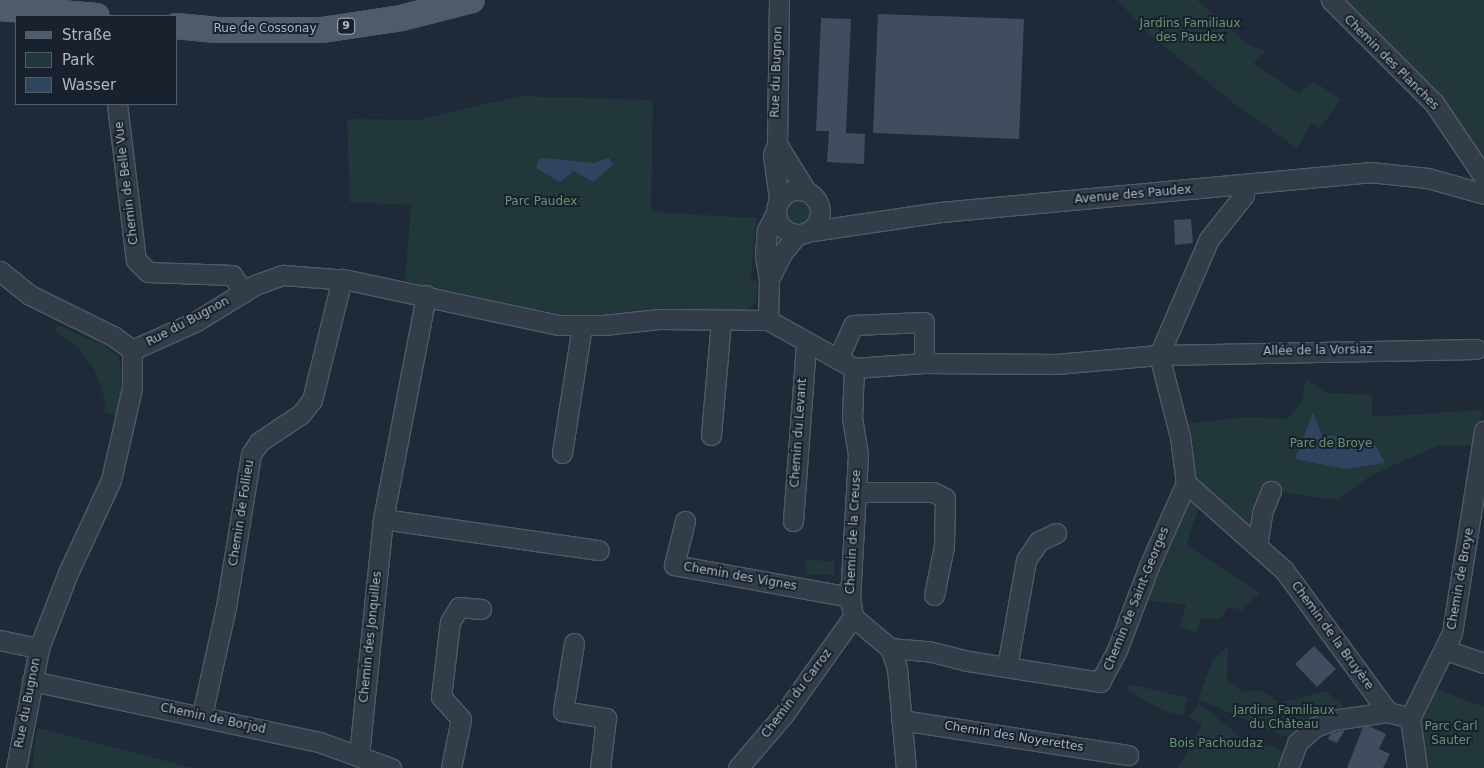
<!DOCTYPE html>
<html>
<head>
<meta charset="utf-8">
<style>
  body { margin:0 }
  #map { position:relative; width:1484px; height:768px; overflow:hidden; background:#1f2a38; font-family:"DejaVu Sans",sans-serif }
  div>[style] { position:absolute }
  [style*='--x'] { left:calc(var(--x)*1px); top:calc(var(--y)*1px); width:calc(var(--w)*1px); rotate:calc(var(--a)*1deg) }
  .green>* { inset:0; background:#213739 }
  .round { border-radius:50% }
  .water>* { inset:0; background:#30445f }
  .building>* { inset:0; background:#404d5e }
  .roads { filter:drop-shadow(1px 0 #505a67) drop-shadow(-1px 0 #505a67) drop-shadow(0 1px #505a67) drop-shadow(0 -1px #505a67) }
  .minor>* { height:19px; margin:-9.5px; padding:0 9.5px; transform-origin:9.5px; border-radius:9.5px; background:#333c49 }
  .minor>.ring { margin:-9.5px; padding:0; box-sizing:content-box; background:none; border:19px solid #333c49; border-radius:50% }
  .major>* { height:24px; margin:-12px; padding:0 12px; transform-origin:12px; border-radius:12px; background:#505b69 }
  span { translate:-50% -50%; white-space:nowrap; text-align:center; line-height:1.15; -webkit-text-stroke:4px #18212d; paint-order:stroke }
  .shield-label span { padding:1px 4px; background:#18212d; border:1px solid; border-radius:4px; -webkit-text-stroke-width:0 }
  .shield-label { font-size:11px; color:#adb7c6; font-weight:700 }
  .park-label { font-size:12px; color:#64976f }
  .street-label { font-size:12px; color:#adb7c6 }
  .legend { position:absolute; left:15px; top:15px; width:162px; height:90px; box-sizing:border-box; background:#18212d; border:1px solid #545d6a; margin:0; padding:6px 9px; list-style:none; font-size:15px; color:#adb7c6 }
  .legend li { display:flex; align-items:center; gap:10px; height:25px }
  .legend b { width:25px; border:1px solid #545d6a }
</style>
</head>
<body>
<div id="map">
  <div class="green">
    <i style="clip-path:polygon(1117px 0,1197px 0,1248px 45px,1265px 51px,1253px 64px,1299px 93px,1313px 81px,1341px 99px,1320px 128px,1312px 123px,1297px 148px,1241px 109px,1149px 34px)"></i>
    <i style="clip-path:polygon(1342px 0,1484px 0,1484px 160px,1430px 86px)"></i>
    <i style="clip-path:polygon(519px 96px,653px 100px,651px 212px,756px 218px,751px 279px,758px 283px,756px 301px,749px 310px,567px 316px,405px 281px,411px 205px,350px 202px,347px 119px,418px 120px)"></i>
    <i class="round" style="left:785px;top:199px;width:26px;height:26px"></i>
    <i style="clip-path:polygon(57px 325px,103px 345px,117px 355px,124px 376px,117px 415px,104px 412px,105px 400px,94px 369px,77px 346px,56px 331px)"></i>
    <i style="clip-path:polygon(1306px 379px,1327px 393px,1372px 395px,1372px 417px,1483px 410px,1476px 445px,1437px 446px,1370px 476px,1337px 500px,1269px 490px,1255px 533px,1195px 484px,1185px 424px,1248px 417px,1288px 419px,1302px 400px)"></i>
    <i style="clip-path:polygon(1183px 495px,1200px 504px,1186px 545px,1260px 593px,1242px 610px,1228px 607px,1221px 619px,1202px 618px,1196px 633px,1179px 626px,1186px 605px,1143px 600px)"></i>
    <i style="clip-path:polygon(806px 560px,834px 561px,834px 575px,806px 574px)"></i>
    <i style="clip-path:polygon(1228px 646px,1227px 680px,1243px 692px,1260px 690px,1280px 703px,1325px 691px,1342px 704px,1342px 709px,1311px 717px,1289px 738px,1198px 699px,1213px 659px)"></i>
    <i style="clip-path:polygon(1129px 684px,1188px 698px,1183px 716px,1162px 710px,1128px 691px)"></i>
    <i style="clip-path:polygon(1435px 689px,1484px 707px,1484px 768px,1423px 768px,1417px 729px)"></i>
    <i style="clip-path:polygon(1199px 703px,1245px 741px,1256px 739px,1283px 752px,1281px 768px,1178px 768px,1202px 725px,1189px 716px)"></i>
    <i style="clip-path:polygon(37px 728px,50px 731px,193px 768px,32px 768px)"></i>
  </div>
  <div class="water">
    <i style="clip-path:polygon(544px 158px,594px 163px,609px 158px,613px 165px,593px 182px,574px 171px,560px 182px,536px 168px,539px 159px)"></i>
    <i style="clip-path:polygon(1313px 413px,1322px 435px,1366px 439px,1376px 446px,1385px 463px,1345px 469px,1295px 459px)"></i>
  </div>
  <div class="building">
    <i style="clip-path:polygon(878px 14px,1024px 19px,1019px 139px,873px 133px)"></i>
    <i style="clip-path:polygon(821px 18px,851px 19px,846px 133px,865px 134px,864px 164px,827px 162px,829px 131px,816px 131px)"></i>
    <i style="clip-path:polygon(1191px 219px,1193px 243px,1175px 245px,1174px 220px)"></i>
    <i style="clip-path:polygon(1314px 646px,1336px 669px,1317px 687px,1295px 664px)"></i>
    <i style="clip-path:polygon(1369px 726px,1386px 734px,1379px 749px,1390px 754px,1383px 768px,1347px 768px,1363px 727px)"></i>
    <i style="clip-path:polygon(1345px 730px,1337px 743px,1328px 739px,1331px 733px)"></i>
  </div>
  <div class="roads">
    <div class="minor">
      <i style="--x:779;--y:0;--w:144;--a:90.8"></i>
      <i style="--x:777;--y:144;--w:12;--a:110"></i>
      <i style="--x:773;--y:155;--w:44;--a:82.2"></i>
      <i style="--x:1331;--y:0;--w:146;--a:45"></i>
      <i style="--x:1434;--y:103;--w:89;--a:56"></i>
      <i style="--x:117;--y:104;--w:157;--a:83.1"></i>
      <i style="--x:136;--y:260;--w:17;--a:45"></i>
      <i style="--x:148;--y:272;--w:84;--a:2"></i>
      <i style="--x:232;--y:275;--w:21;--a:55"></i>
      <i style="--x:777;--y:144;--w:55;--a:58.3"></i>
      <i class="ring" style="left:776px;top:190px;width:25px;height:25px"></i>
      <i style="--x:812;--y:231;--w:130;--a:-8.4"></i>
      <i style="--x:941;--y:212;--w:430;--a:-5.3"></i>
      <i style="--x:1369;--y:172;--w:59;--a:5.8"></i>
      <i style="--x:1428;--y:178;--w:58;--a:15.9"></i>
      <i style="--x:0;--y:271;--w:38;--a:39"></i>
      <i style="--x:30;--y:295;--w:93;--a:26.3"></i>
      <i style="--x:113;--y:336;--w:24;--a:36"></i>
      <i style="--x:769;--y:279;--w:29;--a:-63"></i>
      <i style="--x:782;--y:253;--w:23;--a:-50"></i>
      <i style="--x:768;--y:320;--w:98;--a:29.2"></i>
      <i style="--x:854;--y:368;--w:70;--a:-4.1"></i>
      <i style="--x:924;--y:363;--w:132;--a:0.4"></i>
      <i style="--x:1056;--y:364;--w:103;--a:-5"></i>
      <i style="--x:1159;--y:355;--w:317;--a:-1.1"></i>
      <i style="--x:768;--y:320;--w:41;--a:-88.6"></i>
      <i style="--x:769;--y:279;--w:23;--a:-100"></i>
      <i style="--x:765;--y:256;--w:26;--a:-86"></i>
      <i style="--x:767;--y:230;--w:17;--a:-62"></i>
      <i style="--x:132;--y:350;--w:69;--a:-24"></i>
      <i style="--x:195;--y:322;--w:70;--a:-31.7"></i>
      <i style="--x:255;--y:285;--w:30;--a:-20"></i>
      <i style="--x:283;--y:275;--w:65;--a:4.4"></i>
      <i style="--x:348;--y:280;--w:215;--a:12.1"></i>
      <i style="--x:558;--y:325;--w:46;--a:0"></i>
      <i style="--x:604;--y:325;--w:54;--a:-6.3"></i>
      <i style="--x:658;--y:319;--w:110;--a:0.5"></i>
      <i style="--x:1159;--y:355;--w:85;--a:75.6"></i>
      <i style="--x:1180;--y:437;--w:46;--a:82.6"></i>
      <i style="--x:1186;--y:483;--w:131;--a:41.6"></i>
      <i style="--x:1284;--y:570;--w:176;--a:53.8"></i>
      <i style="--x:1388;--y:712;--w:23;--a:15"></i>
      <i style="--x:1159;--y:355;--w:126;--a:-66.7"></i>
      <i style="--x:1209;--y:239;--w:56;--a:-51.5"></i>
      <i style="--x:1244;--y:195;--w:10;--a:-90"></i>
      <i style="--x:838;--y:359;--w:37;--a:-66"></i>
      <i style="--x:853;--y:325;--w:71;--a:-2.4"></i>
      <i style="--x:924;--y:322;--w:41;--a:90"></i>
      <i style="--x:854;--y:368;--w:49;--a:92.3"></i>
      <i style="--x:852;--y:417;--w:38;--a:81"></i>
      <i style="--x:858;--y:455;--w:142;--a:93.2"></i>
      <i style="--x:850;--y:597;--w:20;--a:81"></i>
      <i style="--x:853;--y:617;--w:48;--a:40"></i>
      <i style="--x:890;--y:648;--w:21;--a:71"></i>
      <i style="--x:897;--y:668;--w:100;--a:84.9"></i>
      <i style="--x:711;--y:435;--w:115;--a:-85"></i>
      <i style="--x:562;--y:453;--w:129;--a:-81.1"></i>
      <i style="--x:856;--y:492;--w:77;--a:0"></i>
      <i style="--x:933;--y:492;--w:13;--a:27"></i>
      <i style="--x:945;--y:498;--w:48;--a:91.2"></i>
      <i style="--x:944;--y:546;--w:50;--a:101.5"></i>
      <i style="--x:383;--y:519;--w:218;--a:8.2"></i>
      <i style="--x:685;--y:521;--w:45;--a:104"></i>
      <i style="--x:674;--y:565;--w:179;--a:10.3"></i>
      <i style="--x:793;--y:521;--w:177;--a:-85.8"></i>
      <i style="--x:1257;--y:546;--w:33;--a:-81"></i>
      <i style="--x:1262;--y:513;--w:24;--a:-68"></i>
      <i style="--x:0;--y:640;--w:40;--a:12"></i>
      <i style="--x:574;--y:643;--w:69;--a:99.2"></i>
      <i style="--x:563;--y:711;--w:44;--a:9.2"></i>
      <i style="--x:606;--y:718;--w:50;--a:96.8"></i>
      <i style="--x:890;--y:648;--w:38;--a:5"></i>
      <i style="--x:928;--y:651;--w:41;--a:14"></i>
      <i style="--x:968;--y:661;--w:134;--a:9"></i>
      <i style="--x:1100;--y:682;--w:36;--a:-62"></i>
      <i style="--x:1117;--y:650;--w:90;--a:-69.1"></i>
      <i style="--x:1149;--y:566;--w:91;--a:-66"></i>
      <i style="--x:1446;--y:650;--w:40;--a:18.9"></i>
      <i style="--x:1007;--y:667;--w:109;--a:-79.9"></i>
      <i style="--x:1026;--y:560;--w:23;--a:-56"></i>
      <i style="--x:1039;--y:541;--w:19;--a:-25"></i>
      <i style="--x:32;--y:681;--w:293;--a:12"></i>
      <i style="--x:319;--y:742;--w:77;--a:19.9"></i>
      <i style="--x:202;--y:715;--w:111;--a:-77.5"></i>
      <i style="--x:226;--y:607;--w:155;--a:-80.7"></i>
      <i style="--x:251;--y:454;--w:14;--a:-56"></i>
      <i style="--x:259;--y:442;--w:50;--a:-33.7"></i>
      <i style="--x:301;--y:414;--w:18;--a:-52"></i>
      <i style="--x:312;--y:400;--w:125;--a:-76.1"></i>
      <i style="--x:1410;--y:718;--w:95;--a:-63.7"></i>
      <i style="--x:1452;--y:633;--w:205;--a:-81"></i>
      <i style="--x:1410;--y:718;--w:50;--a:82"></i>
      <i style="--x:901;--y:720;--w:230;--a:8.8"></i>
      <i style="--x:359;--y:755;--w:237;--a:-84.2"></i>
      <i style="--x:383;--y:519;--w:228;--a:-79.1"></i>
      <i style="--x:16;--y:768;--w:122;--a:-79.1"></i>
      <i style="--x:39;--y:648;--w:80;--a:-68.9"></i>
      <i style="--x:68;--y:573;--w:102;--a:-65.2"></i>
      <i style="--x:111;--y:480;--w:94;--a:-77.1"></i>
      <i style="--x:132;--y:388;--w:38;--a:-90"></i>
      <i style="--x:451;--y:768;--w:50;--a:-78.5"></i>
      <i style="--x:461;--y:719;--w:30;--a:-132"></i>
      <i style="--x:441;--y:697;--w:76;--a:-83.2"></i>
      <i style="--x:450;--y:622;--w:17;--a:-59"></i>
      <i style="--x:459;--y:607;--w:22;--a:5"></i>
      <i style="--x:738;--y:768;--w:71;--a:-49.6"></i>
      <i style="--x:784;--y:714;--w:119;--a:-54.6"></i>
      <i style="--x:1288;--y:768;--w:27;--a:-70"></i>
      <i style="--x:1297;--y:743;--w:24;--a:-42"></i>
      <i style="--x:1315;--y:727;--w:19;--a:-21"></i>
      <i style="--x:1333;--y:720;--w:56;--a:-8.3"></i>
    </div>
    <div class="major">
      <i style="--x:0;--y:8;--w:97;--a:4.7"></i>
      <i style="--x:176;--y:26;--w:41;--a:5.6"></i>
      <i style="--x:217;--y:30;--w:105;--a:0"></i>
      <i style="--x:322;--y:30;--w:80;--a:-8.6"></i>
      <i style="--x:401;--y:18;--w:73;--a:-14.2"></i>
    </div>
  </div>
  <div class="shield-label">
    <span style="left:346px;top:26px">9</span>
  </div>
  <div class="park-label">
    <span style="left:1190px;top:31px">Jardins Familiaux<br>des Paudex</span>
    <span style="left:541px;top:202px">Parc Paudex</span>
    <span style="left:1331px;top:444px">Parc de Broye</span>
    <span style="left:1284px;top:718px">Jardins Familiaux<br>du Château</span>
    <span style="left:1451px;top:734px">Parc Carl<br>Sauter</span>
    <span style="left:1216px;top:744px">Bois Pachoudaz</span>
  </div>
  <div class="street-label">
    <span style="left:265px;top:29px">Rue de Cossonay</span>
    <span style="left:1391px;top:63px;rotate:45deg">Chemin des Planches</span>
    <span style="left:777px;top:72px;rotate:-88deg">Rue du Bugnon</span>
    <span style="left:127px;top:183px;rotate:-97deg">Chemin de Belle Vue</span>
    <span style="left:1133px;top:195px;rotate:-5deg">Avenue des Paudex</span>
    <span style="left:188px;top:322px;rotate:-28deg">Rue du Bugnon</span>
    <span style="left:1318px;top:351px;rotate:-1deg">Allée de la Vorsiaz</span>
    <span style="left:799px;top:433px;rotate:-86deg">Chemin du Levant</span>
    <span style="left:242px;top:513px;rotate:-81deg">Chemin de Follieu</span>
    <span style="left:854px;top:532px;rotate:-87deg">Chemin de la Creuse</span>
    <span style="left:740px;top:577px;rotate:10deg">Chemin des Vignes</span>
    <span style="left:1461px;top:579px;rotate:-80deg">Chemin de Broye</span>
    <span style="left:1137px;top:599px;rotate:-68deg">Chemin de Saint-Georges</span>
    <span style="left:1332px;top:636px;rotate:54deg">Chemin de la Bruyère</span>
    <span style="left:371px;top:637px;rotate:-84deg">Chemin des Jonquilles</span>
    <span style="left:797px;top:694px;rotate:-53deg">Chemin du Carroz</span>
    <span style="left:28px;top:703px;rotate:-79deg">Rue du Bugnon</span>
    <span style="left:213px;top:719px;rotate:12deg">Chemin de Borjod</span>
    <span style="left:1014px;top:737px;rotate:9deg">Chemin des Noyerettes</span>
  </div>
  <ul class="legend">
  <li><b style="height:6px;background:#505b69"></b>Straße</li>
  <li><b style="height:14px;background:#213739"></b>Park</li>
  <li><b style="height:14px;background:#30445f"></b>Wasser</li>
  </ul>
</div>
</body>
</html>
